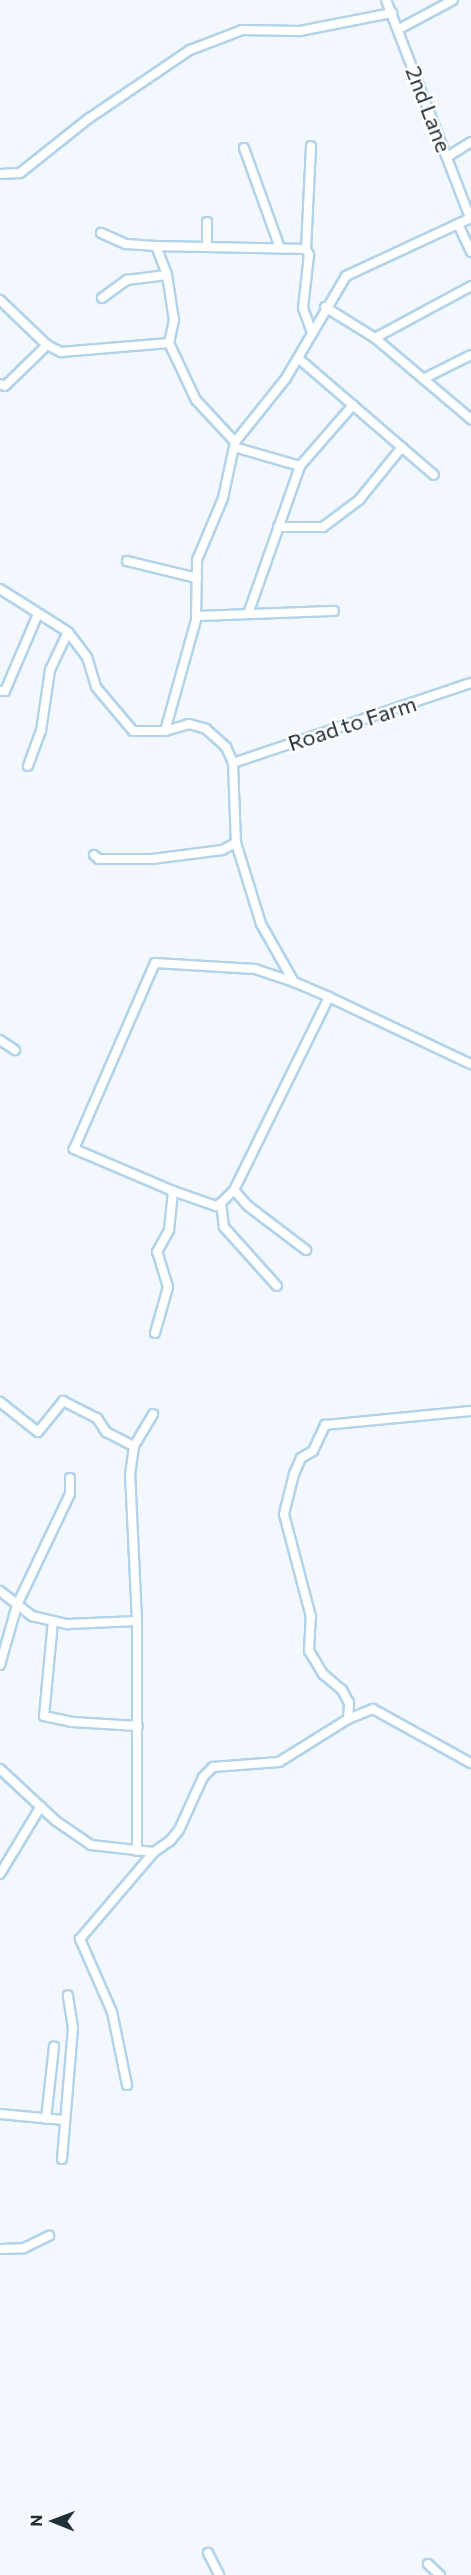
<!DOCTYPE html>
<html>
<head>
<meta charset="utf-8">
<style>
  body { margin:0 }
  #map { position:relative; width:471px; height:2575px; overflow:hidden; background:#f2f8fd; font-family:Commissioner,sans-serif }
  div>[style] { position:absolute }
  [style*='--x'] { left:calc(var(--x)*1px); top:calc(var(--y)*1px); width:calc(var(--w)*1px); rotate:calc(var(--a)*1deg) }
  .roads { filter:drop-shadow(2px 0 #b2d3e9) drop-shadow(-2px 0 #b2d3e9) drop-shadow(0 2px #b2d3e9) drop-shadow(0 -2px #b2d3e9) }
  .minor>* { height:8px; margin:-4px; padding:0 4px; transform-origin:4px; border-radius:4px; background:#fff }
  span { translate:-50% -50%; white-space:nowrap; text-align:center; line-height:1.15; -webkit-text-stroke:5px #fff; paint-order:stroke }
  .street-label { font-size:22px; color:#232f38 }
  .north { position:absolute; left:24px; top:2491px; width:60px; height:60px; -webkit-text-stroke:4px #fff; paint-order:stroke; rotate:271deg; font-size:16px; font-weight:700; line-height:24px; text-align:center; color:#232f38 }
  .north::after { content:''; display:block; margin:auto; width:21px; height:27px; background:#232f38; clip-path:polygon(50% 0,100% 100%,50% 72%,0 100%) }
</style>
</head>
<body>
<div id="map">
  <div class="roads">
    <div class="minor">
      <i style="--x:386;--y:0;--w:234;--a:68.9"></i>
      <i style="--x:399;--y:29;--w:61;--a:-28.2"></i>
      <i style="--x:244;--y:148;--w:106;--a:70.2"></i>
      <i style="--x:447;--y:157;--w:28;--a:-32"></i>
      <i style="--x:0;--y:174;--w:20;--a:-3"></i>
      <i style="--x:20;--y:173;--w:87;--a:-38.5"></i>
      <i style="--x:88;--y:119;--w:123;--a:-34.1"></i>
      <i style="--x:190;--y:50;--w:56;--a:-21"></i>
      <i style="--x:242;--y:30;--w:58;--a:1"></i>
      <i style="--x:300;--y:31;--w:94;--a:-11.1"></i>
      <i style="--x:207;--y:222;--w:25;--a:90"></i>
      <i style="--x:458;--y:224;--w:31;--a:65"></i>
      <i style="--x:101;--y:233;--w:27;--a:24"></i>
      <i style="--x:126;--y:244;--w:30;--a:4"></i>
      <i style="--x:156;--y:246;--w:150;--a:1.1"></i>
      <i style="--x:306;--y:249;--w:7;--a:63"></i>
      <i style="--x:309;--y:255;--w:53;--a:96.5"></i>
      <i style="--x:303;--y:308;--w:27;--a:70"></i>
      <i style="--x:156;--y:246;--w:31;--a:69"></i>
      <i style="--x:167;--y:275;--w:46;--a:81.2"></i>
      <i style="--x:174;--y:320;--w:24;--a:102"></i>
      <i style="--x:169;--y:343;--w:63;--a:64.7"></i>
      <i style="--x:196;--y:400;--w:57;--a:47.1"></i>
      <i style="--x:306;--y:249;--w:103;--a:-87.2"></i>
      <i style="--x:102;--y:298;--w:31;--a:-36"></i>
      <i style="--x:127;--y:280;--w:40;--a:-7.1"></i>
      <i style="--x:0;--y:300;--w:65;--a:43.8"></i>
      <i style="--x:47;--y:345;--w:16;--a:27"></i>
      <i style="--x:61;--y:352;--w:108;--a:-4.8"></i>
      <i style="--x:325;--y:307;--w:59;--a:31.8"></i>
      <i style="--x:375;--y:338;--w:126;--a:40.2"></i>
      <i style="--x:375;--y:338;--w:109;--a:-28.4"></i>
      <i style="--x:298;--y:358;--w:179;--a:40.7"></i>
      <i style="--x:423;--y:379;--w:54;--a:-26.6"></i>
      <i style="--x:0;--y:384;--w:5;--a:22"></i>
      <i style="--x:5;--y:386;--w:59;--a:-44.3"></i>
      <i style="--x:234;--y:447;--w:69;--a:16.1"></i>
      <i style="--x:278;--y:527;--w:45;--a:0"></i>
      <i style="--x:323;--y:527;--w:45;--a:-36.9"></i>
      <i style="--x:359;--y:500;--w:68;--a:-50.9"></i>
      <i style="--x:127;--y:561;--w:72;--a:13.7"></i>
      <i style="--x:0;--y:589;--w:80;--a:32.3"></i>
      <i style="--x:68;--y:632;--w:31;--a:53"></i>
      <i style="--x:87;--y:657;--w:31;--a:73"></i>
      <i style="--x:96;--y:687;--w:57;--a:49.9"></i>
      <i style="--x:133;--y:731;--w:32;--a:0"></i>
      <i style="--x:165;--y:731;--w:25;--a:-16"></i>
      <i style="--x:189;--y:724;--w:18;--a:16"></i>
      <i style="--x:206;--y:729;--w:27;--a:42"></i>
      <i style="--x:226;--y:747;--w:17;--a:66"></i>
      <i style="--x:233;--y:763;--w:80;--a:87.9"></i>
      <i style="--x:236;--y:843;--w:85;--a:72.8"></i>
      <i style="--x:261;--y:924;--w:67;--a:60.4"></i>
      <i style="--x:294;--y:982;--w:38;--a:23"></i>
      <i style="--x:329;--y:997;--w:215;--a:116.2"></i>
      <i style="--x:234;--y:1190;--w:18;--a:135"></i>
      <i style="--x:221;--y:1203;--w:6;--a:149"></i>
      <i style="--x:216;--y:1206;--w:46;--a:-160.8"></i>
      <i style="--x:173;--y:1191;--w:108;--a:-157"></i>
      <i style="--x:74;--y:1149;--w:203;--a:-66.5"></i>
      <i style="--x:155;--y:963;--w:100;--a:3.4"></i>
      <i style="--x:255;--y:969;--w:41;--a:18.4"></i>
      <i style="--x:248;--y:614;--w:157;--a:-70.6"></i>
      <i style="--x:300;--y:466;--w:81;--a:-49"></i>
      <i style="--x:196;--y:616;--w:138;--a:-2.1"></i>
      <i style="--x:0;--y:691;--w:5;--a:0"></i>
      <i style="--x:5;--y:691;--w:84;--a:-66.8"></i>
      <i style="--x:165;--y:731;--w:115;--a:-74.4"></i>
      <i style="--x:196;--y:620;--w:60;--a:-89"></i>
      <i style="--x:197;--y:560;--w:67;--a:-67.2"></i>
      <i style="--x:223;--y:498;--w:57;--a:-77.9"></i>
      <i style="--x:235;--y:442;--w:82;--a:-51.4"></i>
      <i style="--x:286;--y:378;--w:118;--a:-59.5"></i>
      <i style="--x:346;--y:276;--w:138;--a:-24.9"></i>
      <i style="--x:233;--y:763;--w:251;--a:-18.6"></i>
      <i style="--x:28;--y:766;--w:37;--a:-70"></i>
      <i style="--x:41;--y:731;--w:62;--a:-81.6"></i>
      <i style="--x:50;--y:670;--w:42;--a:-64.7"></i>
      <i style="--x:94;--y:855;--w:6;--a:39"></i>
      <i style="--x:99;--y:859;--w:53;--a:0"></i>
      <i style="--x:152;--y:859;--w:71;--a:-7.3"></i>
      <i style="--x:222;--y:850;--w:16;--a:-27"></i>
      <i style="--x:329;--y:997;--w:157;--a:25.3"></i>
      <i style="--x:0;--y:1040;--w:18;--a:34"></i>
      <i style="--x:234;--y:1190;--w:21;--a:49"></i>
      <i style="--x:248;--y:1206;--w:73;--a:37.2"></i>
      <i style="--x:221;--y:1203;--w:24;--a:83"></i>
      <i style="--x:224;--y:1227;--w:79;--a:48.1"></i>
      <i style="--x:155;--y:1333;--w:48;--a:-74.2"></i>
      <i style="--x:168;--y:1287;--w:37;--a:-107"></i>
      <i style="--x:157;--y:1252;--w:25;--a:-61"></i>
      <i style="--x:169;--y:1230;--w:39;--a:-84"></i>
      <i style="--x:0;--y:1402;--w:48;--a:38.3"></i>
      <i style="--x:38;--y:1432;--w:40;--a:-51"></i>
      <i style="--x:63;--y:1401;--w:38;--a:27"></i>
      <i style="--x:97;--y:1418;--w:17;--a:57"></i>
      <i style="--x:106;--y:1432;--w:31;--a:27"></i>
      <i style="--x:0;--y:1591;--w:41;--a:38"></i>
      <i style="--x:32;--y:1616;--w:37;--a:13"></i>
      <i style="--x:68;--y:1624;--w:69;--a:-2.5"></i>
      <i style="--x:53;--y:1621;--w:95;--a:95.4"></i>
      <i style="--x:44;--y:1716;--w:29;--a:12"></i>
      <i style="--x:72;--y:1722;--w:66;--a:3.5"></i>
      <i style="--x:0;--y:1665;--w:62;--a:-74.2"></i>
      <i style="--x:17;--y:1605;--w:123;--a:-64.5"></i>
      <i style="--x:70;--y:1494;--w:16;--a:-90"></i>
      <i style="--x:348;--y:1719;--w:16;--a:-86"></i>
      <i style="--x:349;--y:1703;--w:15;--a:-118"></i>
      <i style="--x:342;--y:1690;--w:25;--a:-140"></i>
      <i style="--x:323;--y:1674;--w:27;--a:-121"></i>
      <i style="--x:309;--y:1651;--w:34;--a:-87"></i>
      <i style="--x:311;--y:1617;--w:106;--a:-104.7"></i>
      <i style="--x:284;--y:1514;--w:41;--a:-76"></i>
      <i style="--x:294;--y:1474;--w:17;--a:-66"></i>
      <i style="--x:301;--y:1458;--w:14;--a:-30"></i>
      <i style="--x:313;--y:1451;--w:29;--a:-65"></i>
      <i style="--x:325;--y:1425;--w:147;--a:-5.5"></i>
      <i style="--x:0;--y:1769;--w:76;--a:42.9"></i>
      <i style="--x:56;--y:1821;--w:42;--a:34.4"></i>
      <i style="--x:91;--y:1845;--w:63;--a:6.3"></i>
      <i style="--x:154;--y:1852;--w:19;--a:-35"></i>
      <i style="--x:170;--y:1841;--w:14;--a:-51"></i>
      <i style="--x:179;--y:1830;--w:58;--a:-65.6"></i>
      <i style="--x:203;--y:1777;--w:14;--a:-45"></i>
      <i style="--x:213;--y:1767;--w:66;--a:-4.3"></i>
      <i style="--x:279;--y:1762;--w:81;--a:-31.9"></i>
      <i style="--x:348;--y:1719;--w:27;--a:-22"></i>
      <i style="--x:373;--y:1709;--w:112;--a:28.9"></i>
      <i style="--x:137;--y:1851;--w:230;--a:-90"></i>
      <i style="--x:137;--y:1621;--w:146;--a:-92.7"></i>
      <i style="--x:130;--y:1475;--w:29;--a:-82"></i>
      <i style="--x:134;--y:1446;--w:37;--a:-59"></i>
      <i style="--x:0;--y:1874;--w:79;--a:-58.9"></i>
      <i style="--x:127;--y:2085;--w:75;--a:-101.6"></i>
      <i style="--x:112;--y:2012;--w:80;--a:-113.7"></i>
      <i style="--x:80;--y:1939;--w:114;--a:-49.6"></i>
      <i style="--x:0;--y:2114;--w:64;--a:5.4"></i>
      <i style="--x:46;--y:2119;--w:73;--a:-83.7"></i>
      <i style="--x:62;--y:2159;--w:131;--a:-85.2"></i>
      <i style="--x:73;--y:2028;--w:33;--a:-99"></i>
      <i style="--x:0;--y:2249;--w:24;--a:-2"></i>
      <i style="--x:24;--y:2248;--w:28;--a:-26"></i>
      <i style="--x:208;--y:2553;--w:25;--a:63"></i>
      <i style="--x:428;--y:2564;--w:16;--a:43"></i>
    </div>
  </div>
  <div class="street-label">
    <span style="left:429px;top:109px;rotate:69deg">2nd Lane</span>
    <span style="left:352px;top:723px;rotate:-18deg">Road to Farm</span>
  </div>
  <div class="north">N</div>
</div>
</body>
</html>
